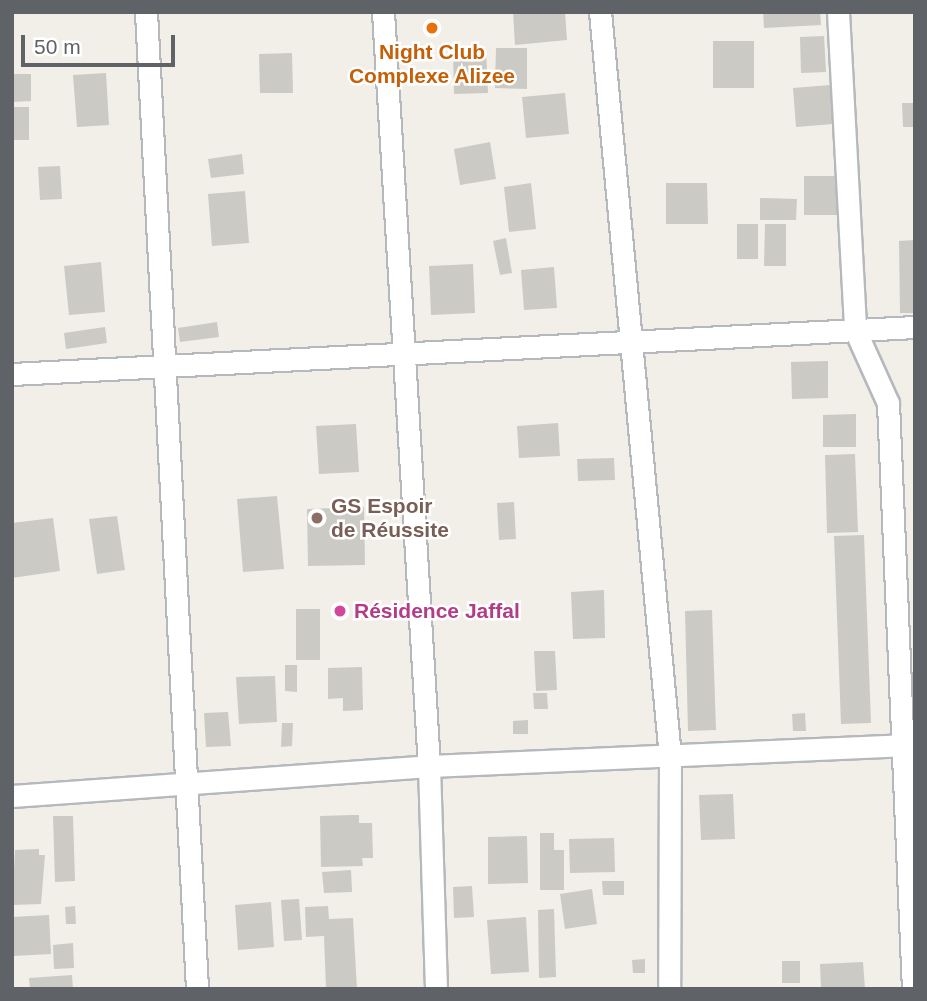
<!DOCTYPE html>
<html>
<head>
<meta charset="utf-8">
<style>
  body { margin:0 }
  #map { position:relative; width:927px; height:1001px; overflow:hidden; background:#f1efe8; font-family:Helvetica,sans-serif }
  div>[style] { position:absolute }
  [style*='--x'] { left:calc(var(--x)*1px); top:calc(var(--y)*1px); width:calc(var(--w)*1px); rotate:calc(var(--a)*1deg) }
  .building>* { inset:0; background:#cccac5 }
  .roads { filter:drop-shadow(2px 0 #b5b8bc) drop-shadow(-2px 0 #b5b8bc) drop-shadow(0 2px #b5b8bc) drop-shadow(0 -2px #b5b8bc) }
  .street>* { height:21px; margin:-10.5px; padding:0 10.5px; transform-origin:10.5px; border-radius:10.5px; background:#fff }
  .dots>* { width:19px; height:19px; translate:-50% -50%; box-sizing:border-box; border:4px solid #fff; border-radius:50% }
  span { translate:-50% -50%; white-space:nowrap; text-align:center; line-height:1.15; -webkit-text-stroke:5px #fff; paint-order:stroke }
  .food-label { font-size:21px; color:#c56008; font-weight:700 }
  .education-label { font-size:21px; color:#785e54; font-weight:700 }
  .left { translate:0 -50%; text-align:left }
  .hotel-label { font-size:21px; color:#b23c85; font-weight:700 }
  .frame { position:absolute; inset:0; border:14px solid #5f6368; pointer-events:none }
  .scale { position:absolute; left:21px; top:35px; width:154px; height:32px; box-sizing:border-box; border:4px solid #5f6368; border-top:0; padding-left:9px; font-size:21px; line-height:24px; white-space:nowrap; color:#5f6368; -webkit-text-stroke:5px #fff; paint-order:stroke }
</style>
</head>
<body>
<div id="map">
  <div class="building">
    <i style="clip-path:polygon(513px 12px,565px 12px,567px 40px,515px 45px)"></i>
    <i style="clip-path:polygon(763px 12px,820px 12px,821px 25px,764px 28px)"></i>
    <i style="clip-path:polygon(824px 36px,826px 72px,801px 73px,800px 37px)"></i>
    <i style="clip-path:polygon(713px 41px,754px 41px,754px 88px,713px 88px)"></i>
    <i style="clip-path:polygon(496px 48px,527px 48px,527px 89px,495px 88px)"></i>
    <i style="clip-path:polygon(486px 50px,488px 93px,454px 94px,453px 52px)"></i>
    <i style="clip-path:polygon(292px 53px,293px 93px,260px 93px,259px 54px)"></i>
    <i style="clip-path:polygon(106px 73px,109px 125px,77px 127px,73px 75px)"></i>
    <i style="clip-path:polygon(12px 74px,31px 74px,31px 101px,12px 102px)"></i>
    <i style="clip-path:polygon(830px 85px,833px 124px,796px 127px,793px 88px)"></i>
    <i style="clip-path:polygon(565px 93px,569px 134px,526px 138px,522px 97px)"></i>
    <i style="clip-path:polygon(902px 103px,915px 103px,915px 127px,903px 127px)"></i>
    <i style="clip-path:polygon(12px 107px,29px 107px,29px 140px,12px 140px)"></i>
    <i style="clip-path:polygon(490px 142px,496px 179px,460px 185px,454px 149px)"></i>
    <i style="clip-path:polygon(242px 154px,244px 174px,211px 178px,208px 159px)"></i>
    <i style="clip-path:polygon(60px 166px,62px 199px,40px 200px,38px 167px)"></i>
    <i style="clip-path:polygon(804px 176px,837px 176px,837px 215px,804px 215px)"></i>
    <i style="clip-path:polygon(531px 183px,536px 229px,509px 232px,504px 187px)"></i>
    <i style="clip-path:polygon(666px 183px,707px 183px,708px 224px,666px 224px)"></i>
    <i style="clip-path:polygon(245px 191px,249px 243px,212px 246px,208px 194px)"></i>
    <i style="clip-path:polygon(760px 198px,797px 199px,796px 220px,760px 220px)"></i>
    <i style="clip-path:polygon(737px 224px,758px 224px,758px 259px,737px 259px)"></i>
    <i style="clip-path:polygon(765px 224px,786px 224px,786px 266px,764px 266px)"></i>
    <i style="clip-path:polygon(506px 238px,512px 273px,500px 275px,493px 241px)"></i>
    <i style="clip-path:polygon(915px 240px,915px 313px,900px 313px,899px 241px)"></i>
    <i style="clip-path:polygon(101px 262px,105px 312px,69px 315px,64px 266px)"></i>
    <i style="clip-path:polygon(473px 264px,475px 313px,431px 315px,429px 266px)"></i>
    <i style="clip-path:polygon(554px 267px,557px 308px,524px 310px,521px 270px)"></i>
    <i style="clip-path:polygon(217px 322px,219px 337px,180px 342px,178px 328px)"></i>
    <i style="clip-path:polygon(105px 327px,107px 343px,66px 349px,64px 333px)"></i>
    <i style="clip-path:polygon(828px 361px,828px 398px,792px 399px,791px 362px)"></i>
    <i style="clip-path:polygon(856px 414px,856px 447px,823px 447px,823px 415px)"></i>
    <i style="clip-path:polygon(558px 423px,560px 456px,519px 458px,517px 426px)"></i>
    <i style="clip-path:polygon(356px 424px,359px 472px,319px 474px,316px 426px)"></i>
    <i style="clip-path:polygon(855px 454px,858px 532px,827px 533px,825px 455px)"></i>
    <i style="clip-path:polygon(614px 458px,615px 480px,578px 481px,577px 459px)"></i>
    <i style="clip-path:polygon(277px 496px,284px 569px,243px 572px,237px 499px)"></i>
    <i style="clip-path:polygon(514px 502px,516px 539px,499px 540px,497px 503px)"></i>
    <i style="clip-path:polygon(364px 507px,365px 565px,308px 566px,307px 509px)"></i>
    <i style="clip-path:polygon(117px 516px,125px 570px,97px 574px,89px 519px)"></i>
    <i style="clip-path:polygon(53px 518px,60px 571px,12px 578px,12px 523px)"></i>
    <i style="clip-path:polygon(864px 535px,871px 723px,841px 724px,834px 536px)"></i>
    <i style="clip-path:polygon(604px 590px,605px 638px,573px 639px,571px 592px)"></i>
    <i style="clip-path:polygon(296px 609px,320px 609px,320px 660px,296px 660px)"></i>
    <i style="clip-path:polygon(712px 610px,716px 730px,688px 731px,685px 611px)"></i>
    <i style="clip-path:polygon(534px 651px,555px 651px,557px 690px,536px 691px)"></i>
    <i style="clip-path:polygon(285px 665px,297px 665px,297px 692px,285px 691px)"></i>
    <i style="clip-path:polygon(362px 667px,363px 710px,343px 711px,343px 698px,328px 699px,328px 668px)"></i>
    <i style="clip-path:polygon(275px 676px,277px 722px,239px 724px,236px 677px)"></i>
    <i style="clip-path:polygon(533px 693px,547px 693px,548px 709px,534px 709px)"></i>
    <i style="clip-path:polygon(228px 712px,231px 746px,206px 747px,204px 713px)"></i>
    <i style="clip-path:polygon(805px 713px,806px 731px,793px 731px,792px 714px)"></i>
    <i style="clip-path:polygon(528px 720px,528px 734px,513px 734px,513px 721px)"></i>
    <i style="clip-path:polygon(282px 723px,293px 723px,292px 746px,281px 747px)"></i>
    <i style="clip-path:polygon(733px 794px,735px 839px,701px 840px,699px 795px)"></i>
    <i style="clip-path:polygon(352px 815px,359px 815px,359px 823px,372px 823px,373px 858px,362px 858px,363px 866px,321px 867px,320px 816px)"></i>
    <i style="clip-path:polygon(53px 816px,73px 816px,75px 881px,55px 882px)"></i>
    <i style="clip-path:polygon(540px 833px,554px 833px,554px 850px,564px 850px,564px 890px,540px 890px)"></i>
    <i style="clip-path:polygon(527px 836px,528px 883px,488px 884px,488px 837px)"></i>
    <i style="clip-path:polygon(614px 838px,615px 872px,570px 873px,569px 839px)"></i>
    <i style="clip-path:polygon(39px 849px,39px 855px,45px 855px,41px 904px,12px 905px,15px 850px)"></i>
    <i style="clip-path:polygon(351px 870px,352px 892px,324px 893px,322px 872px)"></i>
    <i style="clip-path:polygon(602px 881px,624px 881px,624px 895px,603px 895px)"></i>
    <i style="clip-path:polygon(472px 886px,474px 917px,454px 918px,453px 887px)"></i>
    <i style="clip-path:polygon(592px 889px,597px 924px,565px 929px,560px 894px)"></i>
    <i style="clip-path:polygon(299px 899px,302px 940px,284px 941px,281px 900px)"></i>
    <i style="clip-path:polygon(271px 902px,274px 947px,238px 950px,235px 905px)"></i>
    <i style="clip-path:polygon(75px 906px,76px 924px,66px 924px,65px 907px)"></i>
    <i style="clip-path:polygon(328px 906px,329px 919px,353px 918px,357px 989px,326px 989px,324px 936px,306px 937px,305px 907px)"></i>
    <i style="clip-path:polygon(554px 909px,556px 977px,539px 978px,538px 910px)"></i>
    <i style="clip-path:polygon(49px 915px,51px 954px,13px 956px,12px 917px)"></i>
    <i style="clip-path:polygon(526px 917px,529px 972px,491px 974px,487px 920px)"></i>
    <i style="clip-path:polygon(73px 943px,74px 968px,54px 969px,53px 945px)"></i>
    <i style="clip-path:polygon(645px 959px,645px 973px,633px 973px,632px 960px)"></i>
    <i style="clip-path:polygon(782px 961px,800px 961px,800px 983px,782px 983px)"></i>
    <i style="clip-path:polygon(863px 962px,865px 989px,821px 989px,820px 964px)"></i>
    <i style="clip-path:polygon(72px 975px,73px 989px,30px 989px,29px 978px)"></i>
  </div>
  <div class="roads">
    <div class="street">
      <i style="--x:146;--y:12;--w:978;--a:87.01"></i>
      <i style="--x:383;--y:12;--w:755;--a:86.51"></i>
      <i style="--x:429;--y:766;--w:223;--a:88.2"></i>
      <i style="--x:600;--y:12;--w:748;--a:84.63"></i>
      <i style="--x:670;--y:757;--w:232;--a:90.2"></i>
      <i style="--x:838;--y:12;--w:318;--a:86.9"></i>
      <i style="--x:855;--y:330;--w:80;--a:65.7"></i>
      <i style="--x:888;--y:403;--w:587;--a:87.56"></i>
      <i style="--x:12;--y:374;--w:904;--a:-2.98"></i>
      <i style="--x:12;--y:796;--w:418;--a:-4.1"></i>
      <i style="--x:429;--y:766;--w:486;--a:-2.5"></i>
    </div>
  </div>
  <div class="dots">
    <i style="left:432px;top:28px;background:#e8710a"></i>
    <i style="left:317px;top:518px;background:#8d6e63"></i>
    <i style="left:340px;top:611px;background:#d1479c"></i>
  </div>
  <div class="food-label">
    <span style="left:432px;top:64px">Night Club<br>Complexe Alizee</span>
  </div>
  <div class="education-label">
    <span class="left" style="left:331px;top:518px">GS Espoir<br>de Réussite</span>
  </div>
  <div class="hotel-label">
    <span class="left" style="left:354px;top:611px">Résidence Jaffal</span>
  </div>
  <div class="frame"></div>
  <div class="scale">50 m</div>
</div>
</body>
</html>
